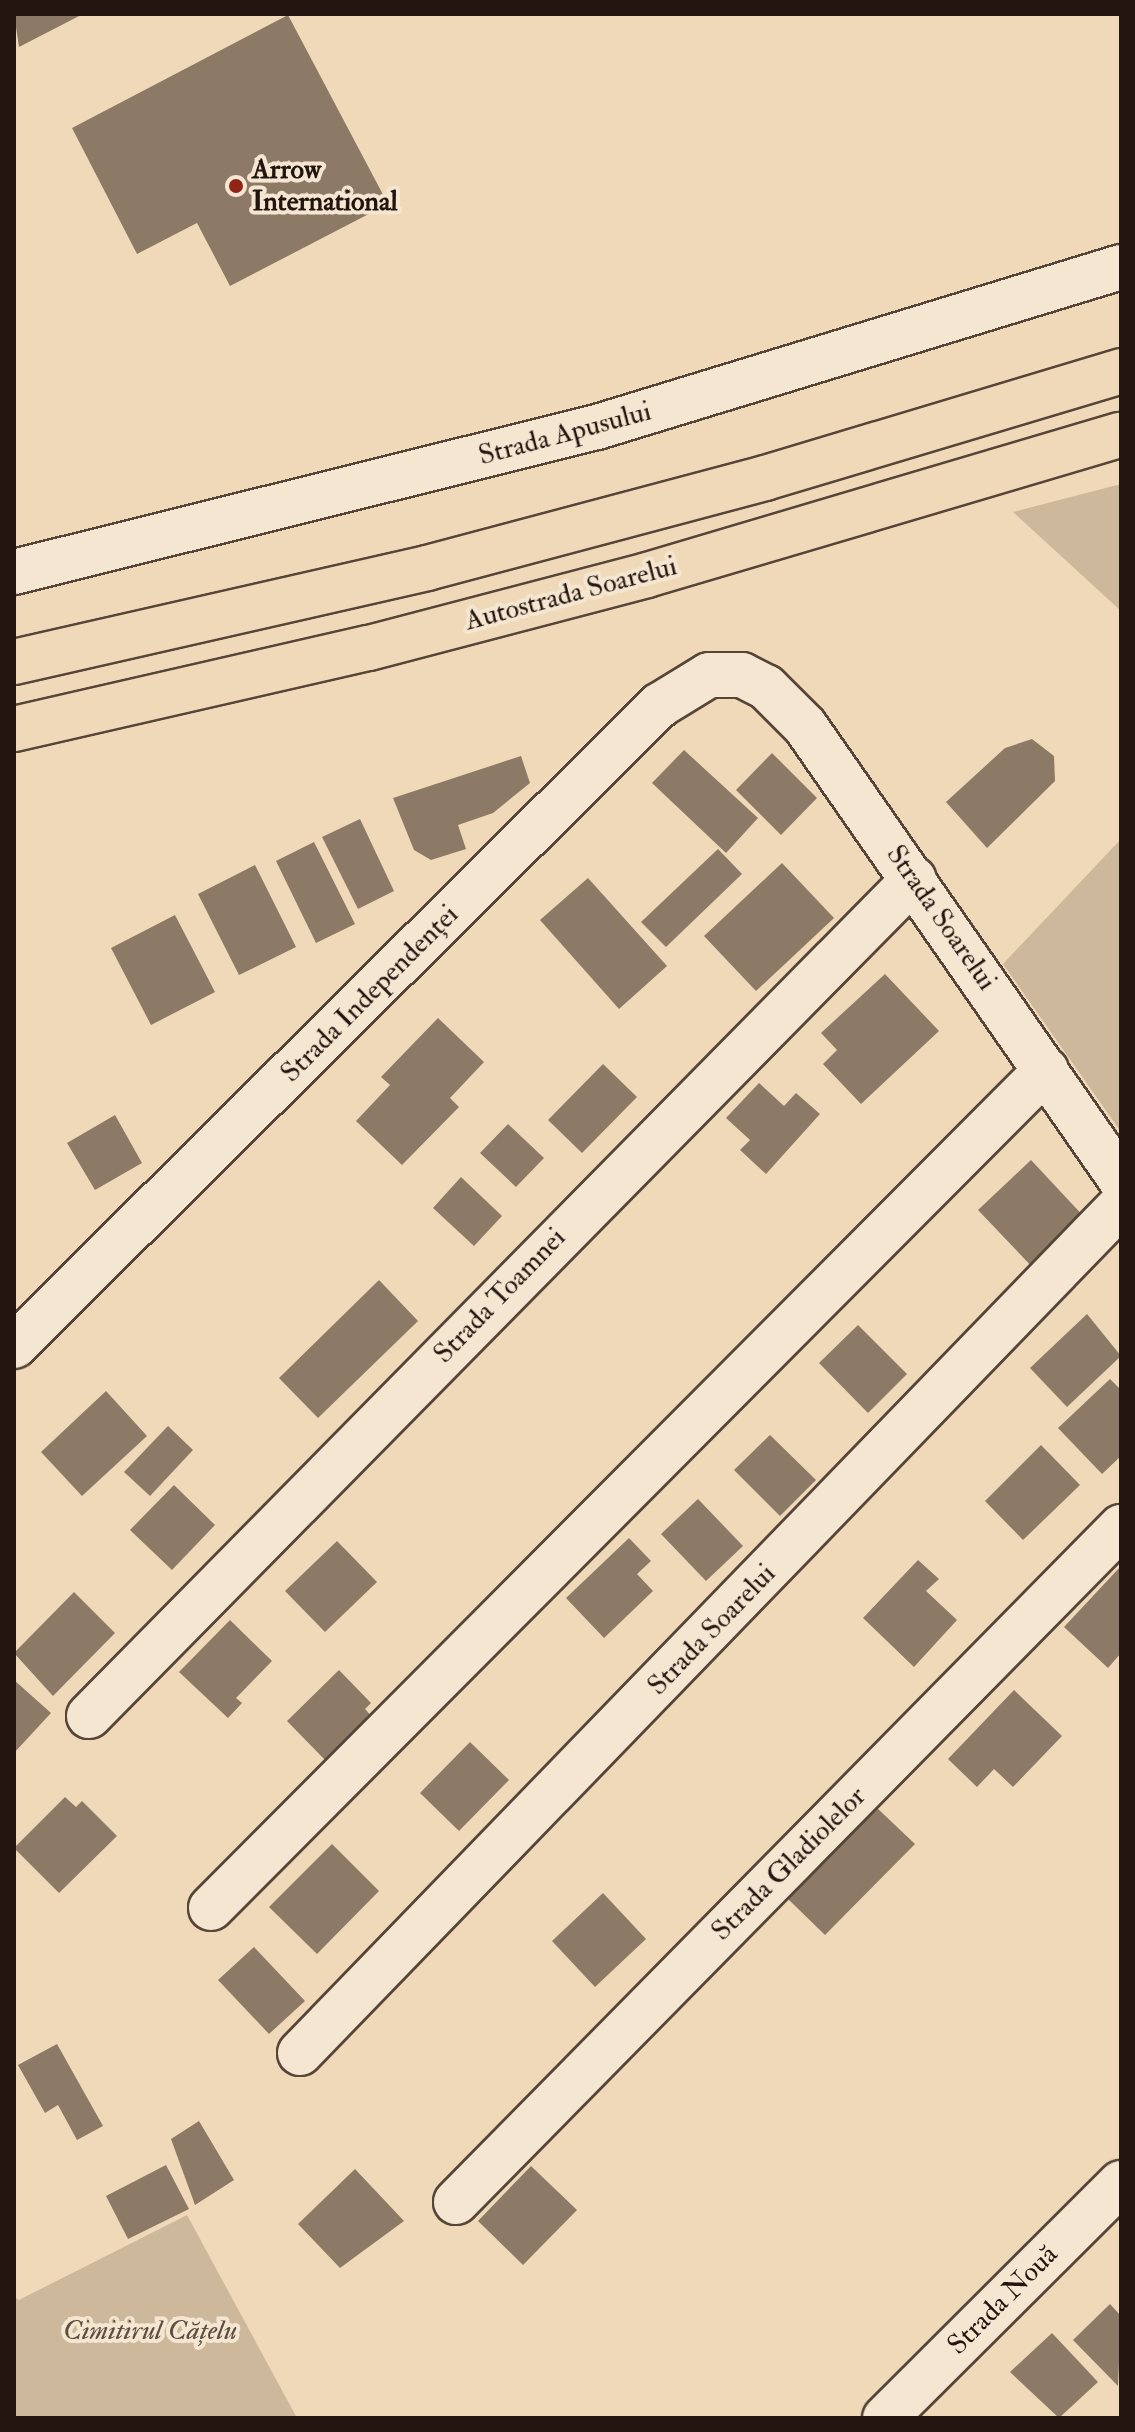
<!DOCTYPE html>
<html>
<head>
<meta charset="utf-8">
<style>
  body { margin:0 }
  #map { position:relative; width:1135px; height:2432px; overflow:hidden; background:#f0d9b8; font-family:"IM FELL Double Pica",serif }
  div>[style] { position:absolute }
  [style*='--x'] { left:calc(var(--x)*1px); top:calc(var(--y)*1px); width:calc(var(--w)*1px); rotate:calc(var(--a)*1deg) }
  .green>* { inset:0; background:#cdb89b }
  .building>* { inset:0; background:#8d7a66 }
  .roads { filter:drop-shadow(2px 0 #564538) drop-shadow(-2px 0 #564538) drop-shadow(0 2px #564538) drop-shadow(0 -2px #564538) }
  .minor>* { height:44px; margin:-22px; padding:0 22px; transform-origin:22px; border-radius:22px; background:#f5e6d1 }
  .highway>* { height:44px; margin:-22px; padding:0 22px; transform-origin:22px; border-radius:22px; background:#f0d9b8 }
  .dots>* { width:22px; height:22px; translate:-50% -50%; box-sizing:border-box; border:4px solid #f5e6d1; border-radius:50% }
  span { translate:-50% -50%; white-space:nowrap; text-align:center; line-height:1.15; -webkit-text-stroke:8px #f5e6d1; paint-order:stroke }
  .poi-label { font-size:28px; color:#22140e; font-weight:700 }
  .left { translate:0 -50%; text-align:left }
  .street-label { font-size:28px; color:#22140e }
  .park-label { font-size:28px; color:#5e4d3f; font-style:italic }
  .frame { position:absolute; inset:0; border:16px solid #22140e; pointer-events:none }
</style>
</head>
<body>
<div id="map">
  <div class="green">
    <i style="clip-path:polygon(1121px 484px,1121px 611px,1013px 512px)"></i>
    <i style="clip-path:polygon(1121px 839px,1121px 1132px,1003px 964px)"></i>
    <i style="clip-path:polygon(187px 2215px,297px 2418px,14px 2418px,14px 2297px,19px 2300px)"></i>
  </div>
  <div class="building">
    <i style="clip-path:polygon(14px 14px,83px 14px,19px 47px)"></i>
    <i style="clip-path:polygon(288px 15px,388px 204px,230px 286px,197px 223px,137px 254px,72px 128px)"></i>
    <i style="clip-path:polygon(1032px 739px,1054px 756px,1055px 781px,987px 848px,946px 802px,1005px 748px)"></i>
    <i style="clip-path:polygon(684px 750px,758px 818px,726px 853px,652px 783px)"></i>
    <i style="clip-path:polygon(772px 753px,817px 798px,781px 835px,736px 790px)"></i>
    <i style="clip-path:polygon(521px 756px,530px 783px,493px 813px,458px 825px,466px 849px,431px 860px,414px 850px,393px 798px)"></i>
    <i style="clip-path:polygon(360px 819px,394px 891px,358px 909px,322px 837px)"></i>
    <i style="clip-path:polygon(314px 842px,355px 924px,316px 943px,276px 861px)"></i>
    <i style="clip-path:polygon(718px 849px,742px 874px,666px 947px,641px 922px)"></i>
    <i style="clip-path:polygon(782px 863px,834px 918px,756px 991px,704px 936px)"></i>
    <i style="clip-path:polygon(255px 865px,296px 947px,239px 975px,198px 894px)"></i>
    <i style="clip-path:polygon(588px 878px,667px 966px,619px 1009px,540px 920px)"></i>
    <i style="clip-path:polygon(175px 915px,215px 992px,151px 1025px,111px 948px)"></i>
    <i style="clip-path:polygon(885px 974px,939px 1031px,861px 1104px,823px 1064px,837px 1050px,821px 1033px)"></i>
    <i style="clip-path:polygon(438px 1018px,484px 1062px,450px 1098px,459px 1107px,402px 1165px,356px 1121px,390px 1085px,381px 1077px)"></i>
    <i style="clip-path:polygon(603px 1064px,637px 1097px,582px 1153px,548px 1120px)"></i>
    <i style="clip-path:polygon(759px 1083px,784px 1106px,796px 1093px,820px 1114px,766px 1174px,740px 1150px,750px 1140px,726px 1118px)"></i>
    <i style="clip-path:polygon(115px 1115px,142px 1163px,95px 1190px,67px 1143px)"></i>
    <i style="clip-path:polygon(508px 1124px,544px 1158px,516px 1187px,480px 1153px)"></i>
    <i style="clip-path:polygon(1031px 1160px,1088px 1221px,1036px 1271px,978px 1210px)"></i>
    <i style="clip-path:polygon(461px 1177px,502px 1216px,474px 1246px,433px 1208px)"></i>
    <i style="clip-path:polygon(379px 1280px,418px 1321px,318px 1418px,279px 1378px)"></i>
    <i style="clip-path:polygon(1087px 1314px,1121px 1356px,1067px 1407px,1030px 1368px)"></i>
    <i style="clip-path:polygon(858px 1325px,907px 1374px,868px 1413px,819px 1363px)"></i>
    <i style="clip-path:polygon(1110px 1379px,1121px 1390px,1121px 1456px,1102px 1474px,1058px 1428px)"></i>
    <i style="clip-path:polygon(106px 1391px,147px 1436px,82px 1496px,41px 1452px)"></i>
    <i style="clip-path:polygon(168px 1426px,193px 1450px,150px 1496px,124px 1472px)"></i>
    <i style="clip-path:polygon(770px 1435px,816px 1480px,780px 1516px,734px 1470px)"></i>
    <i style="clip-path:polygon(1041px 1445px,1080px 1485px,1023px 1540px,985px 1501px)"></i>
    <i style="clip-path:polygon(174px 1485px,215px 1525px,172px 1570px,130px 1530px)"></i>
    <i style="clip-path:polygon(698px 1499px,743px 1546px,706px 1581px,661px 1534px)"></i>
    <i style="clip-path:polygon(629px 1538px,651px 1561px,637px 1574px,653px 1591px,604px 1638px,566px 1598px)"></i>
    <i style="clip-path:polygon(337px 1541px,377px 1582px,325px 1632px,285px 1591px)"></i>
    <i style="clip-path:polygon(918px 1560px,939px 1579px,926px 1591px,957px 1620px,914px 1667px,863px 1618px)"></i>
    <i style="clip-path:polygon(1121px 1566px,1121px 1653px,1108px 1668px,1064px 1627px)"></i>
    <i style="clip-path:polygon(74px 1592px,115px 1633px,53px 1696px,14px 1653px)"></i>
    <i style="clip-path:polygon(230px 1620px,272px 1661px,236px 1698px,242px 1703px,228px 1718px,179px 1672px)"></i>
    <i style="clip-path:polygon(339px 1670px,371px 1703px,365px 1709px,375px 1720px,326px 1761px,287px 1721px)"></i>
    <i style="clip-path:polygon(14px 1680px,51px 1713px,14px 1753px)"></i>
    <i style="clip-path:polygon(1014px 1690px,1062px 1736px,1013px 1787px,994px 1769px,977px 1787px,948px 1759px)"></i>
    <i style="clip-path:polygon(470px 1742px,509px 1780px,459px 1831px,420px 1793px)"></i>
    <i style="clip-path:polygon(65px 1797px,76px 1807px,82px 1801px,117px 1836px,59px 1893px,14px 1848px)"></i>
    <i style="clip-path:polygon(876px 1807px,915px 1844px,825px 1935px,787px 1898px)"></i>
    <i style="clip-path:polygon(332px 1844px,379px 1891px,317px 1954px,269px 1907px)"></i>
    <i style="clip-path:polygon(603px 1893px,646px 1939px,595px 1987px,552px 1941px)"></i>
    <i style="clip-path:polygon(254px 1947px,305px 2001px,269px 2034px,218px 1980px)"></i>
    <i style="clip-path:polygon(57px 2044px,103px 2126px,77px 2140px,58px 2105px,45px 2113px,18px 2065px)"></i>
    <i style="clip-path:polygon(199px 2121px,234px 2180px,195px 2205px,171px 2139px)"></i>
    <i style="clip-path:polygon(166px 2165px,189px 2209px,128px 2239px,106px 2196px)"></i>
    <i style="clip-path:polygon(531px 2166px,577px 2210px,523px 2265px,478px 2221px)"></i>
    <i style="clip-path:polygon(355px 2169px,404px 2221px,340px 2268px,298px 2224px)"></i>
    <i style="clip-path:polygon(1110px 2304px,1121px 2316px,1118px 2386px,1073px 2340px)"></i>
    <i style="clip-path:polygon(1052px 2333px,1098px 2382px,1059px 2418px,1010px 2372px)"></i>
  </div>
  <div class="roads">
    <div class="minor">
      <i style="--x:14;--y:572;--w:601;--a:-13.97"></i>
      <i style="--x:597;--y:427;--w:548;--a:-16.98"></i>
      <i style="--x:14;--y:1346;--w:910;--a:-44.78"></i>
      <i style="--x:660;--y:705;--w:57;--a:-31.5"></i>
      <i style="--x:709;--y:675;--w:33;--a:0"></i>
      <i style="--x:742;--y:675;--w:27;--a:27"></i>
      <i style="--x:766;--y:687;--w:55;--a:45"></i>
      <i style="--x:805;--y:726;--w:553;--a:55.16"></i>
      <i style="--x:89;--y:1716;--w:1175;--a:-45.41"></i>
      <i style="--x:211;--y:1908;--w:1183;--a:-45.1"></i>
      <i style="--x:300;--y:2053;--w:1180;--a:-45.93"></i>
      <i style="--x:456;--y:2202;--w:948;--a:-45.43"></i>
      <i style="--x:885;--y:2418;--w:333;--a:-44.9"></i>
    </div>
    <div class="highway">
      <i style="--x:14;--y:662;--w:424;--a:-12.8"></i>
      <i style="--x:427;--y:568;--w:350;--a:-14.9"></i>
      <i style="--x:765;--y:478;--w:372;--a:-16.7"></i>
      <i style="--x:14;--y:729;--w:364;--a:-12.9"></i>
      <i style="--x:369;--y:648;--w:287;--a:-14.7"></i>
      <i style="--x:647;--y:575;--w:494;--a:-16.5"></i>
    </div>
  </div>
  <div class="dots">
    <i style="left:236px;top:186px;background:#8f2418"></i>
  </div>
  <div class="poi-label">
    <span class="left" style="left:252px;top:186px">Arrow<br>International</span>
  </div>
  <div class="street-label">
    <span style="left:565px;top:434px;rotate:-15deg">Strada Apusului</span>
    <span style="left:571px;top:594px;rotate:-15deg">Autostrada Soarelui</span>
    <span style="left:941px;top:918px;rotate:55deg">Strada Soarelui</span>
    <span style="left:370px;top:994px;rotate:-45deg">Strada Independenței</span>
    <span style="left:500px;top:1296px;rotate:-46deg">Strada Toamnei</span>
    <span style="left:712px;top:1630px;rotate:-46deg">Strada Soarelui</span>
    <span style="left:789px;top:1864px;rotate:-45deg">Strada Gladiolelor</span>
    <span style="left:1003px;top:2300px;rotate:-45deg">Strada Nouă</span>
  </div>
  <div class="park-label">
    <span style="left:150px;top:2331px">Cimitirul Cățelu</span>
  </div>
  <div class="frame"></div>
</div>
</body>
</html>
